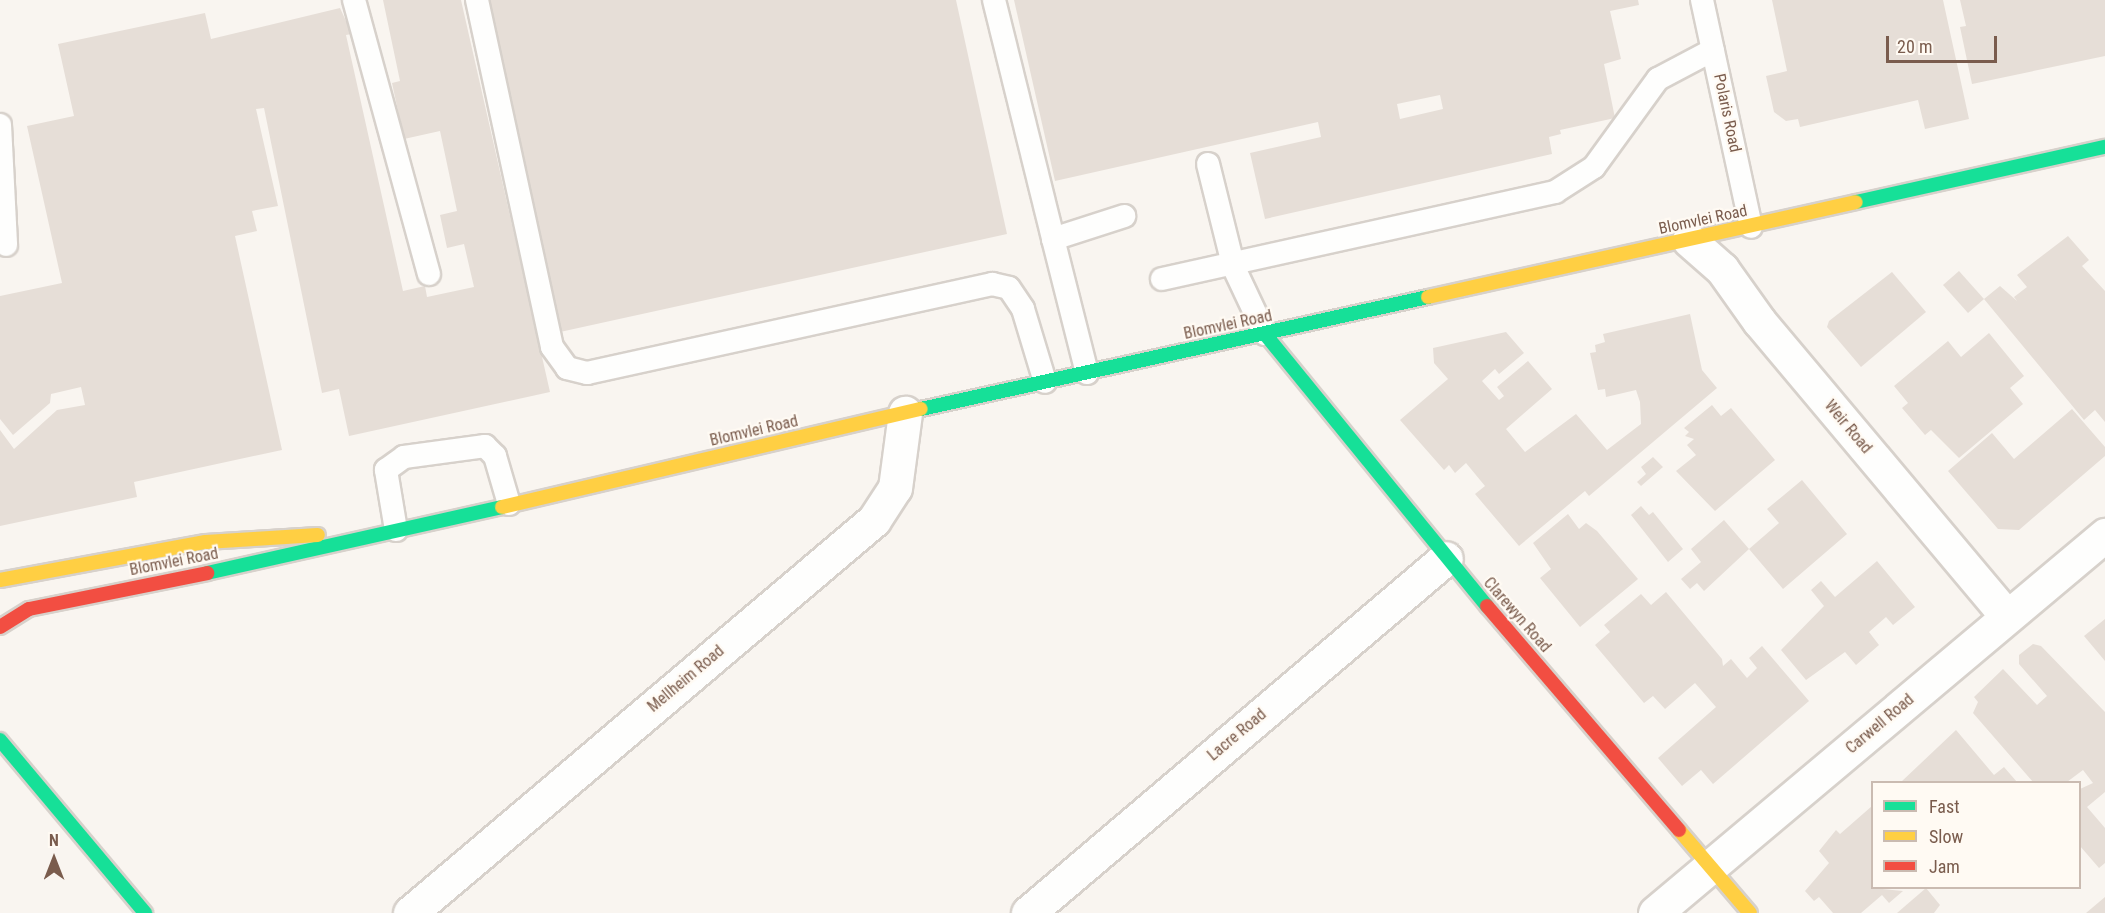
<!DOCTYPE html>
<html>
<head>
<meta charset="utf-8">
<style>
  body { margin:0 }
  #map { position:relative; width:2105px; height:913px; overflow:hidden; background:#f9f5f0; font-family:"Roboto Condensed",sans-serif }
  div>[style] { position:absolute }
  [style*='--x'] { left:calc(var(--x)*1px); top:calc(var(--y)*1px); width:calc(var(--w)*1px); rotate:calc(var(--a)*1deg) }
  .building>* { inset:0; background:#e6ded7 }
  .roads { filter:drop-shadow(2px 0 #d7d1cb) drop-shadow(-2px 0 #d7d1cb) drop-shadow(0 2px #d7d1cb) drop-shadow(0 -2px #d7d1cb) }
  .lane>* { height:22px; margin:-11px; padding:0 11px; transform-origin:11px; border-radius:11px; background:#fefefd }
  .street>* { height:33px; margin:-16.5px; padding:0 16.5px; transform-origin:16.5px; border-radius:16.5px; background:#fefefd }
  .fast>* { height:14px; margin:-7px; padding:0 7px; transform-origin:7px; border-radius:7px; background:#16e098 }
  .slow>* { height:14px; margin:-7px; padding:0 7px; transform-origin:7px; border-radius:7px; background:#ffcf43 }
  .jam>* { height:14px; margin:-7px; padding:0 7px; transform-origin:7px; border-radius:7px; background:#f24e42 }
  span { translate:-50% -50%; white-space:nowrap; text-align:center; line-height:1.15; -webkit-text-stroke:4.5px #fffaf3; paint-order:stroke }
  .street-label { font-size:16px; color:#7a5c4d }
  .legend { position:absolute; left:1871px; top:781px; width:210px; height:108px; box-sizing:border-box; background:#fffaf3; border:2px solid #cabbb1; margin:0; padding:8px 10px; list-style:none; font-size:18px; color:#7a5c4d }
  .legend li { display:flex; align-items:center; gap:12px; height:30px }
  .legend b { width:30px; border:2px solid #cabbb1 }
  .north { position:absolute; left:24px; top:829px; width:60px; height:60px; -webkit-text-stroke:4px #fffaf3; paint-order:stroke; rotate:0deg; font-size:16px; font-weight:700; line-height:24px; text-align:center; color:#7a5c4d }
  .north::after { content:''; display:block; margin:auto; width:21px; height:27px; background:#7a5c4d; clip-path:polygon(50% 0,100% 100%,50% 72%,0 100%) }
  .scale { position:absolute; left:1886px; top:36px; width:111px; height:27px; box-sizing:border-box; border:3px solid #7a5c4d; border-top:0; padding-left:8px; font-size:18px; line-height:21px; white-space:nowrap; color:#7a5c4d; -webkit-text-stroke:4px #fffaf3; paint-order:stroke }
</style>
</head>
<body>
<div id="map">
  <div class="building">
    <i style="clip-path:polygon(383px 0,461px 0,550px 392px,349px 436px,339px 389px,322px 393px,264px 108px,256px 109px,278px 206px,252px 211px,257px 231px,235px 236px,282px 450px,134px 482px,137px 497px,0 526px,0 430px,14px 449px,57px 410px,85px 405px,81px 387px,51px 394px,50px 403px,13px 435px,0 419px,0 296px,62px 283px,27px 126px,74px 116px,58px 44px,205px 13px,211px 39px,340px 8px,352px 34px,346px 35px,403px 291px,425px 286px,427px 297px,474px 287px,464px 244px,447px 248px,440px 215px,457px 211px,440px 131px,404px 139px,392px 83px,400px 81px)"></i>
    <i style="clip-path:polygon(488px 0,956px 0,1007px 234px,560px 332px)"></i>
    <i style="clip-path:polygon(evenodd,1014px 0,1638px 0,1639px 5px,1610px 11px,1621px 59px,1604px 64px,1615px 118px,1560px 130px,1561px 134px,1549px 137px,1552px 154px,1265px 219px,1250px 153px,1321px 137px,1318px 122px,1055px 181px,1014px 0,1440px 95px,1443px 109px,1400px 119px,1397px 104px,1440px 95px)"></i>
    <i style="clip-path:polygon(1772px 0,1943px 0,1969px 119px,1925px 129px,1918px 100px,1800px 127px,1798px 119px,1786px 121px,1774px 112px,1766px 76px,1787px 71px)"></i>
    <i style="clip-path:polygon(1960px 0,2105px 0,2105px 56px,1972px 84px,1960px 27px,1966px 26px)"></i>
    <i style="clip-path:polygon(2068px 236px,2089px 260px,2082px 266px,2105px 291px,2105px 422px,2095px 410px,2084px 420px,1984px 299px,2000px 286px,2017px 301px,2014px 297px,2027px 287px,2017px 275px)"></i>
    <i style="clip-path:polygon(1959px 271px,1984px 299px,1968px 313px,1943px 285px)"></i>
    <i style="clip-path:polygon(1892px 272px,1926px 312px,1861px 367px,1827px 327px,1829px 321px)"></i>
    <i style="clip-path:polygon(1690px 314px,1702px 370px,1717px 388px,1589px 496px,1585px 491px,1519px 546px,1475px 494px,1485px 486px,1466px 463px,1455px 473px,1449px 465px,1444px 470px,1400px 420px,1448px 379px,1434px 363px,1433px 348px,1506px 332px,1524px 353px,1499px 374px,1495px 369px,1482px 381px,1499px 400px,1504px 396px,1497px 387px,1528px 361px,1552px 389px,1506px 429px,1525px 452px,1576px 414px,1607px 450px,1641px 424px,1640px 402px,1636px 390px,1606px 397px,1605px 389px,1598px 390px,1590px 353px,1596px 352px,1595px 345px,1605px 342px,1603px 334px)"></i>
    <i style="clip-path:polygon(1989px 333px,2024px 376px,2010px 388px,2023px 404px,1959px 458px,1931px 430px,1925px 435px,1902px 408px,1908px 403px,1894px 386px,1948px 341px,1961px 357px)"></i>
    <i style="clip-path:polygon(1712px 405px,1721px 416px,1731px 408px,1775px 460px,1715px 511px,1676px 471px,1696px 455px,1687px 445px,1694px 439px,1685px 436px,1689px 432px,1684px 428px)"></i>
    <i style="clip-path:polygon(2072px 409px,2105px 447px,2105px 456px,2019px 530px,1998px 529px,1948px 471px,1992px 433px,2014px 459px)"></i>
    <i style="clip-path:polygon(1653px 457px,1663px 467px,1641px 486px,1637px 482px,1646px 474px,1641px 467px)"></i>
    <i style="clip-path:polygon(1802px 480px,1847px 534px,1783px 589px,1749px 549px,1779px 523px,1767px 509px)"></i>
    <i style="clip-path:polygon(1641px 506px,1649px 515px,1653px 512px,1683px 549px,1668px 562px,1631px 515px)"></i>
    <i style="clip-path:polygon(1568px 514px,1579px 529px,1586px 523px,1597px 531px,1638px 579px,1580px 627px,1540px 578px,1551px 569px,1533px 543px)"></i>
    <i style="clip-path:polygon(1724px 520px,1749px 549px,1704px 591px,1697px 583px,1690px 589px,1681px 579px,1701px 562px,1691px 549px)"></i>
    <i style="clip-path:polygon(1877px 561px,1915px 607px,1893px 625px,1886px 617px,1869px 632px,1879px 645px,1856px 665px,1845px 652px,1806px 680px,1781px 650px,1824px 606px,1811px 590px,1821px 581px,1835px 597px)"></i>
    <i style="clip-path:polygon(1666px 592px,1722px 659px,1723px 666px,1731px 659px,1747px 678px,1757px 668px,1749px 658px,1762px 646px,1809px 701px,1713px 784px,1701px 770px,1682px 786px,1658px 758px,1716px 707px,1695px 683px,1665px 709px,1653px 696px,1644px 703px,1595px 645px,1610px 632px,1604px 625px,1641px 594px,1651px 605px)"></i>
    <i style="clip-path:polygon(2105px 619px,2105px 661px,2084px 636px)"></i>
    <i style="clip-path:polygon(2033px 644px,2041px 646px,2105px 712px,2105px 792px,2087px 807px,2105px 828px,2105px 863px,2099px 868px,2080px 846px,2080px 789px,2093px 783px,2083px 770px,2067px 782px,2033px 782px,1973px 713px,1978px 702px,1974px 697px,2003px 669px,2037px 705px,2047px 696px,2019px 664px,2019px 655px)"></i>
    <i style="clip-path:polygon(1956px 730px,1994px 775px,2004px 767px,2017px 782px,1901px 782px)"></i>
    <i style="clip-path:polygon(1872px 806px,1872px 888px,1903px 891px,1889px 903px,1882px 895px,1861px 913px,1833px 913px,1819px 897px,1814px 901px,1805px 891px,1829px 863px,1819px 851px,1836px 830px,1840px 834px)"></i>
    <i style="clip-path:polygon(1926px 888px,1940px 905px,1934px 913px,1897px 913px)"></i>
    <i style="clip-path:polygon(2105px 897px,2105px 913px,2086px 913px)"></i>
  </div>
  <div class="roads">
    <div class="lane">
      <i style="--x:354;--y:0;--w:284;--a:74.7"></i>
      <i style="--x:477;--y:0;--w:355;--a:77.8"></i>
      <i style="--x:552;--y:347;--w:26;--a:54"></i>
      <i style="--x:567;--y:368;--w:21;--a:14"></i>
      <i style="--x:587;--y:373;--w:415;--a:-12.4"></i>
      <i style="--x:992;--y:284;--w:17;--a:13"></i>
      <i style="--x:1009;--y:288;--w:25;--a:56"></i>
      <i style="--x:1023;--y:309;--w:76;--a:73.2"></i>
      <i style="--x:994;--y:0;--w:246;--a:76.1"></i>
      <i style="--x:1702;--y:0;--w:232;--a:77.8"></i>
      <i style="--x:0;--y:125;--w:120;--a:87.1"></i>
      <i style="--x:1208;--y:164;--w:107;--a:76"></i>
      <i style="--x:1234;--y:268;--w:73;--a:64.8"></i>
      <i style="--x:1162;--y:279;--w:403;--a:-12.5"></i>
      <i style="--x:1555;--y:192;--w:46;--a:-32.7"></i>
      <i style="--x:1594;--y:167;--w:109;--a:-54"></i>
      <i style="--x:1658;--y:79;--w:62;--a:-27.8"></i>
      <i style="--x:1087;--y:373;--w:138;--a:-104.2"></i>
      <i style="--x:1053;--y:239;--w:75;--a:-17.9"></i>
      <i style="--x:396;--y:530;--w:61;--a:-99.5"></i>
      <i style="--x:386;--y:470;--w:22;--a:-36"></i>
      <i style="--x:404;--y:457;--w:82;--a:-7.7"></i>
      <i style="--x:485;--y:446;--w:14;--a:45"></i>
      <i style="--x:495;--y:456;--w:50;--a:73.7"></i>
    </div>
    <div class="street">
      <i style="--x:1689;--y:240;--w:44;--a:41.3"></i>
      <i style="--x:1722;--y:269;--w:64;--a:54.6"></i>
      <i style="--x:1759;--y:321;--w:386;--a:50"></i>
      <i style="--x:410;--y:913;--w:608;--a:-40.26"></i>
      <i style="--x:874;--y:520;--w:38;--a:-57"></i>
      <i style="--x:895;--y:488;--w:76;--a:-82.4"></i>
      <i style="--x:1028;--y:913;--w:548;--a:-40.34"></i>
      <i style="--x:1655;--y:913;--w:588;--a:-40.03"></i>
    </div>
    <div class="fast">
      <i style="--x:1856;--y:202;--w:255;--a:-12.5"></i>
      <i style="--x:1265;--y:334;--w:351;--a:50.8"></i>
      <i style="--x:921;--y:409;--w:519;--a:-12.46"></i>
      <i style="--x:207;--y:573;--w:302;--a:-12.6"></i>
      <i style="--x:0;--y:740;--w:226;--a:50"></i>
    </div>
    <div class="slow">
      <i style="--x:1428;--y:297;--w:438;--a:-12.5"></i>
      <i style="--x:502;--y:507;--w:430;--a:-13.2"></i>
      <i style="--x:0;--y:580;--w:209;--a:-10.5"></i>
      <i style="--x:206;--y:542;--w:112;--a:-3.6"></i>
      <i style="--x:1679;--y:830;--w:109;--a:49.5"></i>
    </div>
    <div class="jam">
      <i style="--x:1487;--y:606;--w:295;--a:49.4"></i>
      <i style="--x:0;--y:627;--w:34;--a:-32"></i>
      <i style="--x:29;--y:609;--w:182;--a:-11.4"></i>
    </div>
  </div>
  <div class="street-label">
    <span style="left:1727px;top:113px;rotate:78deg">Polaris Road</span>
    <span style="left:1703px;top:220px;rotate:-12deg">Blomvlei Road</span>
    <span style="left:1228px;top:325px;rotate:-12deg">Blomvlei Road</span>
    <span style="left:1848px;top:427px;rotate:50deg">Weir Road</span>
    <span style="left:754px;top:431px;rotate:-13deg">Blomvlei Road</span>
    <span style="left:174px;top:562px;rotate:-11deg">Blomvlei Road</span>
    <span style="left:1517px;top:615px;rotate:49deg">Clarewyn Road</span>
    <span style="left:686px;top:679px;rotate:-40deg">Mellheim Road</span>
    <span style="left:1880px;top:724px;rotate:-40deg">Carwell Road</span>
    <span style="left:1237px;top:735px;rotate:-40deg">Lacre Road</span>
  </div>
  <ul class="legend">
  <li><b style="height:8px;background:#16e098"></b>Fast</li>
  <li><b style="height:8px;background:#ffcf43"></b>Slow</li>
  <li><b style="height:8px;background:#f24e42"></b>Jam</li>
  </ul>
  <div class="north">N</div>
  <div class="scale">20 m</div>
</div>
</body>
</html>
